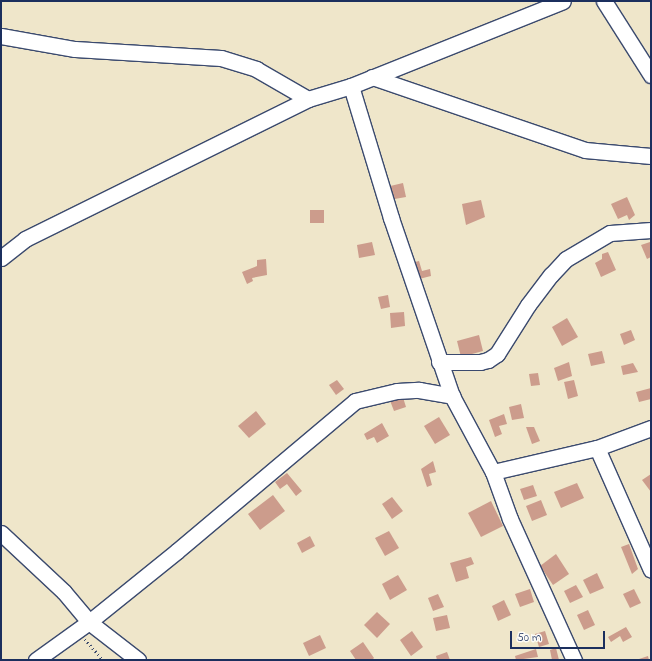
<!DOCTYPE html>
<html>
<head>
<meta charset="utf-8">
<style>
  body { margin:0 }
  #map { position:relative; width:652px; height:661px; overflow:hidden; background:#efe6ca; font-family:"Indie Flower",sans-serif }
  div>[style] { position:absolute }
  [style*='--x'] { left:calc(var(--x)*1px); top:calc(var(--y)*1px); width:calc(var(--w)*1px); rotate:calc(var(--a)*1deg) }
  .building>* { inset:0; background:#cc9c8c }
  .path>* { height:2.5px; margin-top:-1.25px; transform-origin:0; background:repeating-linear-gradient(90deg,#3b4a6e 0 1px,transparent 0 4px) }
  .roads { filter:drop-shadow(1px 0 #3b4a6e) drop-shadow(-1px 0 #3b4a6e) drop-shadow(0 1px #3b4a6e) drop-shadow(0 -1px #3b4a6e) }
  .street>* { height:15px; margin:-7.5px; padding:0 7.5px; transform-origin:7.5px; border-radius:7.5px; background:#fff }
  span { translate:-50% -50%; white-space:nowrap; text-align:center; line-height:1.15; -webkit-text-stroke:3px #fdfcf7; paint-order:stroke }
  .frame { position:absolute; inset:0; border:2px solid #1b2f5e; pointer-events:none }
  .scale { position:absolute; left:510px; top:631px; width:95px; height:18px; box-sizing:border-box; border:2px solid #1b2f5e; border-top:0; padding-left:5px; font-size:12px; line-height:14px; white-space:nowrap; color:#1b2f5e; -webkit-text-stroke:3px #fdfcf7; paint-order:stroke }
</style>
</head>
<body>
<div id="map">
  <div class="building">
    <i style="clip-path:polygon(403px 183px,406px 197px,389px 200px,386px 187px)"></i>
    <i style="clip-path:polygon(627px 197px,635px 215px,629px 220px,627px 215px,618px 219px,611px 204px)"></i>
    <i style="clip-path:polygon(481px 200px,485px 217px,466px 225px,462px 204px)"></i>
    <i style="clip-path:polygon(310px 210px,324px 210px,324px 223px,310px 223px)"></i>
    <i style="clip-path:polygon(372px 242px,375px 255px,359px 258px,357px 245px)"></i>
    <i style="clip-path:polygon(650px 242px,651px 257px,647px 259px,641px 245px)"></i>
    <i style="clip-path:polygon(608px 252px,616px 270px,601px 277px,595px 263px,602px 259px,602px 254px)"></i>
    <i style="clip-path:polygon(266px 259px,267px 275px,252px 278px,253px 281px,247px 284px,242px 272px,257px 266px,257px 260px)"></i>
    <i style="clip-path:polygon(419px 261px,422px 271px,430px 269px,431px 276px,415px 280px,411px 263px)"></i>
    <i style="clip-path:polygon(388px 295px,390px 307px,381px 309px,378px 297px)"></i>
    <i style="clip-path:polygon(404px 312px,405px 326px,391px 328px,390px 313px)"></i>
    <i style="clip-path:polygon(567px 318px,578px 337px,562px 346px,552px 327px)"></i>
    <i style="clip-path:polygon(631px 330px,635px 340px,624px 345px,620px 334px)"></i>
    <i style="clip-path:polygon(479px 335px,483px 351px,461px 357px,457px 341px)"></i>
    <i style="clip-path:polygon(602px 351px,605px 363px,591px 366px,588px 354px)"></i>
    <i style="clip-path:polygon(569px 362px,572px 376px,558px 381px,554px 368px)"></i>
    <i style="clip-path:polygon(633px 363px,638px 372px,623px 375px,621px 366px)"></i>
    <i style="clip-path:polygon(538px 373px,540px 385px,531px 386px,529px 374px)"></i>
    <i style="clip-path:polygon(337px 380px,344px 389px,336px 395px,329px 385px)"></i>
    <i style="clip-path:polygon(574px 380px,578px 396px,568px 399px,564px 382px)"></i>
    <i style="clip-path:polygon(651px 388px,651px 399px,639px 402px,636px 392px)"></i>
    <i style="clip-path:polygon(402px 394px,406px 407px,394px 411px,389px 398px)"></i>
    <i style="clip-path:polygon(521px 404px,524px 418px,512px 420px,509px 407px)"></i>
    <i style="clip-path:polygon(256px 411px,266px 424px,249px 438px,238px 426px)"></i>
    <i style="clip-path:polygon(504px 414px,507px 424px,499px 426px,502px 434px,495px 437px,489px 420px)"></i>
    <i style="clip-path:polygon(439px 417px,450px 435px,435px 444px,424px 426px)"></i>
    <i style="clip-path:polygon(382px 423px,389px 436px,377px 443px,374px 437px,367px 440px,364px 434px)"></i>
    <i style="clip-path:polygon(526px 427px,534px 427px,540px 441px,532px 444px)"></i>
    <i style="clip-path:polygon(433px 461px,436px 472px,429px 474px,432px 485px,427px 487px,421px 469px)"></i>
    <i style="clip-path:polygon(287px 473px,302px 491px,296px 496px,287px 484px,280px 489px,275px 482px)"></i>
    <i style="clip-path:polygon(651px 474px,651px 492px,642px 480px)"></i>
    <i style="clip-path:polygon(577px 483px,584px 498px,561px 508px,554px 492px)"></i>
    <i style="clip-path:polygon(533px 485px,537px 496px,524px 500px,520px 489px)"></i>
    <i style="clip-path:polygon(273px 495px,285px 511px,260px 530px,248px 514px)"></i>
    <i style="clip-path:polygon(392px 497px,403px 511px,392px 519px,382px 504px)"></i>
    <i style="clip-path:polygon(541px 500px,547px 515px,532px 521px,526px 506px)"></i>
    <i style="clip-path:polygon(491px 501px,503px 526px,481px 537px,468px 513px)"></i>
    <i style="clip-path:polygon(389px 531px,399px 548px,385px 556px,375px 538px)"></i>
    <i style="clip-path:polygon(310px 536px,315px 546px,302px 553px,297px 543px)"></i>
    <i style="clip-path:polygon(629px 544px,638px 569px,632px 574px,621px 547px)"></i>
    <i style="clip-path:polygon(556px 554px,569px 574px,553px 585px,540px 566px)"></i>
    <i style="clip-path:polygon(471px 557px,474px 564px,466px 567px,469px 578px,456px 582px,450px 563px)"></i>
    <i style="clip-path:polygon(597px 573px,604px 588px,590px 594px,583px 580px)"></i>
    <i style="clip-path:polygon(398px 575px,407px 590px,390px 600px,382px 584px)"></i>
    <i style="clip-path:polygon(576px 585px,583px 597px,570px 603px,564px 591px)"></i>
    <i style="clip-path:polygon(530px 589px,534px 602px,520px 607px,515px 594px)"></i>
    <i style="clip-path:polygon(634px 589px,641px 603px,630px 608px,623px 594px)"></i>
    <i style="clip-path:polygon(438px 594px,444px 607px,433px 611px,428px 598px)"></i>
    <i style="clip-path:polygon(504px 600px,511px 615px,498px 621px,492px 606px)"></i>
    <i style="clip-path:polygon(588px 610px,595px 625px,584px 630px,577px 615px)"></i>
    <i style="clip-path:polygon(377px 612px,390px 624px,377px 638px,364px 625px)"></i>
    <i style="clip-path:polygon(447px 615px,450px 628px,436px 631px,433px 618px)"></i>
    <i style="clip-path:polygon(626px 627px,632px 637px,623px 642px,620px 636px,611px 642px,608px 637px)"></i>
    <i style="clip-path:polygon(412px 631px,423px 647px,411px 656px,400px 640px)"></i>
    <i style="clip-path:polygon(545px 631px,549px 644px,539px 647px,535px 634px)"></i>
    <i style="clip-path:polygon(320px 635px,326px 648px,309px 656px,303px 643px)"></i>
    <i style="clip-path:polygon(363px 642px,374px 658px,372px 660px,356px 660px,350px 651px)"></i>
    <i style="clip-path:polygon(556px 648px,559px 660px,552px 660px,550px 650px)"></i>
    <i style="clip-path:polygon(536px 649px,538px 657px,516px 660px,515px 656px)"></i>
    <i style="clip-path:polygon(447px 652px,450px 660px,437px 660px,436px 656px)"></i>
    <i style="clip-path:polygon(648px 656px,649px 660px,636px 660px)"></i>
  </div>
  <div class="path">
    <i style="--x:85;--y:639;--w:28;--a:49"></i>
  </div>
  <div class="roads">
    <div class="street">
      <i style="--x:604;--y:1;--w:88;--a:57.6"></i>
      <i style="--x:1;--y:36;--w:75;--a:10"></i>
      <i style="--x:75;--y:49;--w:146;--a:3.5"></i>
      <i style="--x:221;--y:58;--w:37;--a:17"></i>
      <i style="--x:256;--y:69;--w:60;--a:30"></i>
      <i style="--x:372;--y:77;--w:225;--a:18.9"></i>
      <i style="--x:585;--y:150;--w:66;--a:5.2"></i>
      <i style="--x:351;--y:86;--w:138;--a:73.1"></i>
      <i style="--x:391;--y:218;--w:188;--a:71.1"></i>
      <i style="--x:452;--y:396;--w:86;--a:61.7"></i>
      <i style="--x:493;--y:472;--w:50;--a:70.1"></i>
      <i style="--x:510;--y:519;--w:155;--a:65.6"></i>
      <i style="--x:1;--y:258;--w:31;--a:-38"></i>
      <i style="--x:25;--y:239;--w:316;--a:-26.3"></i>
      <i style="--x:308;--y:99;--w:45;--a:-16.8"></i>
      <i style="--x:351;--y:86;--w:228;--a:-21.8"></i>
      <i style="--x:439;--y:362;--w:41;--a:0"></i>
      <i style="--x:480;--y:362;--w:8;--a:-14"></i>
      <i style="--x:488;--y:360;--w:11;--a:-34"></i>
      <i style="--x:497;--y:354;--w:58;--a:-57.7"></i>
      <i style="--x:528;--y:305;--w:38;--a:-53"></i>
      <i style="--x:551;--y:275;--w:22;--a:-47"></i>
      <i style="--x:566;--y:259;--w:51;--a:-30.6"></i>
      <i style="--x:610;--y:233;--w:41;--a:-4.2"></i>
      <i style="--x:597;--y:448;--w:133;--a:66.1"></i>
      <i style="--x:493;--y:472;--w:107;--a:-13"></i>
      <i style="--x:597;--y:448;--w:58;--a:-20.3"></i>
      <i style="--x:1;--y:533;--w:86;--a:43.1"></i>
      <i style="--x:64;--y:592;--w:39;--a:50"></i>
      <i style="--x:89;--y:622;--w:62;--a:37.8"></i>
      <i style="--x:36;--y:660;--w:65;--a:-35.6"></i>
      <i style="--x:89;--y:622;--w:113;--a:-38.9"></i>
      <i style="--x:177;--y:551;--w:233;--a:-40.1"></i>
      <i style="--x:355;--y:401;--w:43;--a:-13.4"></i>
      <i style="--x:397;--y:391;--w:22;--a:-3"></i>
      <i style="--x:419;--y:390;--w:34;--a:10"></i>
    </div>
  </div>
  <div class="frame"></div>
  <div class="scale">50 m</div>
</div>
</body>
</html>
